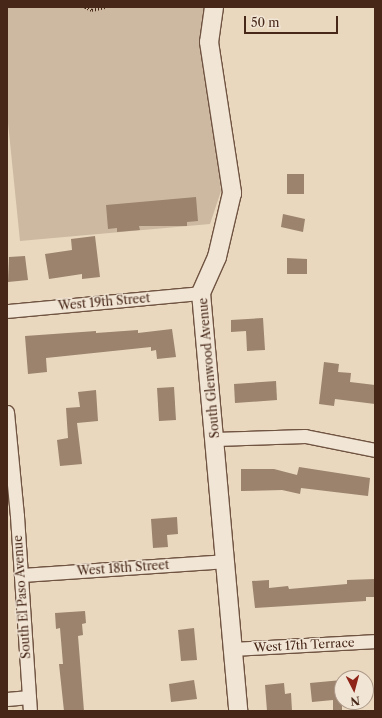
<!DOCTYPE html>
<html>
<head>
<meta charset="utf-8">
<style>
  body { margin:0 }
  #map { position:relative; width:382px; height:718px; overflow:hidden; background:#e9d7be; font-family:"Libre Caslon Text",serif }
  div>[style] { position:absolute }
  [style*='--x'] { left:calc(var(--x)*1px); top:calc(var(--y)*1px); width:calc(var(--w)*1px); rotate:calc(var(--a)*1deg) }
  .green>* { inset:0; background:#cdb9a2 }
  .building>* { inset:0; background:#9b836e }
  .path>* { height:2.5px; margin-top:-1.25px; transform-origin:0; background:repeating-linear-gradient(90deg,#472818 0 1px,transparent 0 3px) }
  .roads { filter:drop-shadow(1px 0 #705442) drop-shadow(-1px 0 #705442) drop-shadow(0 1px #705442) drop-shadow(0 -1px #705442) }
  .street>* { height:13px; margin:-6.5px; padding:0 6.5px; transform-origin:6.5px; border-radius:6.5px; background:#f1e5d5 }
  .secondary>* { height:18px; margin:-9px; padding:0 9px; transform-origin:9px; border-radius:9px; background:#f1e5d5 }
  span { translate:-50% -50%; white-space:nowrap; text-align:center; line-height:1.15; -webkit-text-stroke:3px #f1e5d5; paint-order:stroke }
  .street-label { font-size:12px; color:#472818 }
  .frame { position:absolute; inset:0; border:8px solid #472818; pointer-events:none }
  .north { position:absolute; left:334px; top:670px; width:40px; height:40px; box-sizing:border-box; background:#f1e5d5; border:1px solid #ad9989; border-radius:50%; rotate:174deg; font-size:11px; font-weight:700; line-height:16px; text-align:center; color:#472818 }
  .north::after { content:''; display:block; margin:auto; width:14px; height:18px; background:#8f2418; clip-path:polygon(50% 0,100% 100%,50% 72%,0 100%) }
  .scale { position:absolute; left:244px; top:16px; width:94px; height:18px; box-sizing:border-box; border:2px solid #472818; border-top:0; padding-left:5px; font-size:12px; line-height:14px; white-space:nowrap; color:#472818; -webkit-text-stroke:3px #f1e5d5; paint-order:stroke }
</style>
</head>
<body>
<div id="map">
  <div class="green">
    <i style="clip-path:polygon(7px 7px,207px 7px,203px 41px,221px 191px,210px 224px,20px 241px,7px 113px)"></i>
  </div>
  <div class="building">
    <i style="clip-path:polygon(287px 174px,304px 174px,304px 194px,287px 194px)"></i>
    <i style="clip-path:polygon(196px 197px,198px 221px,187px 222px,187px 226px,139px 226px,140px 230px,117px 232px,117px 228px,108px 229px,106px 205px)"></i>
    <i style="clip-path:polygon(283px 214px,305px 219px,303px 232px,281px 227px)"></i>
    <i style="clip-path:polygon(95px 236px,100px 277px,82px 279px,82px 274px,49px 279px,45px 254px,72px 250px,71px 239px)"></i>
    <i style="clip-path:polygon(25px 256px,28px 280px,8px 282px,9px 257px)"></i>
    <i style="clip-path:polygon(287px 258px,307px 259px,307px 274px,287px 274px)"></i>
    <i style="clip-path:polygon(263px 318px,265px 350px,247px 351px,246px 331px,231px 332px,231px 320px)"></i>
    <i style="clip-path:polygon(172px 329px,176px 357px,157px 359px,156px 350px,151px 351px,151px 347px,46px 358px,47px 372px,28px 374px,25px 336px,96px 331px,96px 333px,138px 330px,138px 333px)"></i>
    <i style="clip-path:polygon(324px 362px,339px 364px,338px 372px,351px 373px,350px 382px,375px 385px,375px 404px,335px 399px,334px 406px,319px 404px)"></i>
    <i style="clip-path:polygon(276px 381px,277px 400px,235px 403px,234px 384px)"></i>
    <i style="clip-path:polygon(174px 387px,176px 420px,159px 421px,157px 388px)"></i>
    <i style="clip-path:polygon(96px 390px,98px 421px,77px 423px,82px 464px,60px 466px,57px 440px,68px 438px,66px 408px,80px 407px,78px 392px)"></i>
    <i style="clip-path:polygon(299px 467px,370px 478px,368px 496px,301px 488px,300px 494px,282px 490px,241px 491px,241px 469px,274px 469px,297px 475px)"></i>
    <i style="clip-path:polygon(177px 517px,178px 534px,167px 535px,168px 547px,153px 548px,151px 519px)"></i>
    <i style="clip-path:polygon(375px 579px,375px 597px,366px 597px,366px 601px,255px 608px,252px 581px,269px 580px,269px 588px,288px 586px,289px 589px,347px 584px,347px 580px)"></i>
    <i style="clip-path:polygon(85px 611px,86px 623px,82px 624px,83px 635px,78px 636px,84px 711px,64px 711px,59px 664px,63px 664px,60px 628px,56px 629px,55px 613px)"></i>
    <i style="clip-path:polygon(194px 628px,197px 660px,181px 661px,178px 630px)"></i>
    <i style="clip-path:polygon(194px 680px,197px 699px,171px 702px,169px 684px)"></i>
    <i style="clip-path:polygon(342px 680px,342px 711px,333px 711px,333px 700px,312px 702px,310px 683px)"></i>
    <i style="clip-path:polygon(284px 683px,285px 694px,291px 693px,292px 711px,267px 711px,265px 685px)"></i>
  </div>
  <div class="path">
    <i style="--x:85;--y:7;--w:8;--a:23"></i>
    <i style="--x:92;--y:10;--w:13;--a:-13"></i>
  </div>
  <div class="roads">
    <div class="street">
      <i style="--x:7;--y:311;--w:195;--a:-5.3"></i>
      <i style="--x:7;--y:412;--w:104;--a:84.5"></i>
      <i style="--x:17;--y:516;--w:195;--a:86.2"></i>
      <i style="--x:215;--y:439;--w:90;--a:-1.9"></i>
      <i style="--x:305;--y:436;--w:71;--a:11.3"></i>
      <i style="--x:21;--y:575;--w:204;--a:-3.9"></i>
      <i style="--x:234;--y:649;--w:141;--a:-3.2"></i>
      <i style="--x:7;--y:699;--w:22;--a:-5"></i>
    </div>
    <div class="secondary">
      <i style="--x:214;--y:7;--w:35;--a:98"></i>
      <i style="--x:209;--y:42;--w:153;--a:81.3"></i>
      <i style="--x:232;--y:193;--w:66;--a:103.2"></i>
      <i style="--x:217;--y:257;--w:39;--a:114"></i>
      <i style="--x:201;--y:293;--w:420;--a:84.9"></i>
    </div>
  </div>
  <div class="street-label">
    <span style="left:104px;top:302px;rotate:-5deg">West 19th Street</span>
    <span style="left:209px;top:368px;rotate:-95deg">South Glenwood Avenue</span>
    <span style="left:123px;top:568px;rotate:-4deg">West 18th Street</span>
    <span style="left:22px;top:597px;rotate:-94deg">South El Paso Avenue</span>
    <span style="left:304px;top:645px;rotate:-3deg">West 17th Terrace</span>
  </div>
  <div class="frame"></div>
  <div class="north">N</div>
  <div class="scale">50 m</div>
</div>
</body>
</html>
